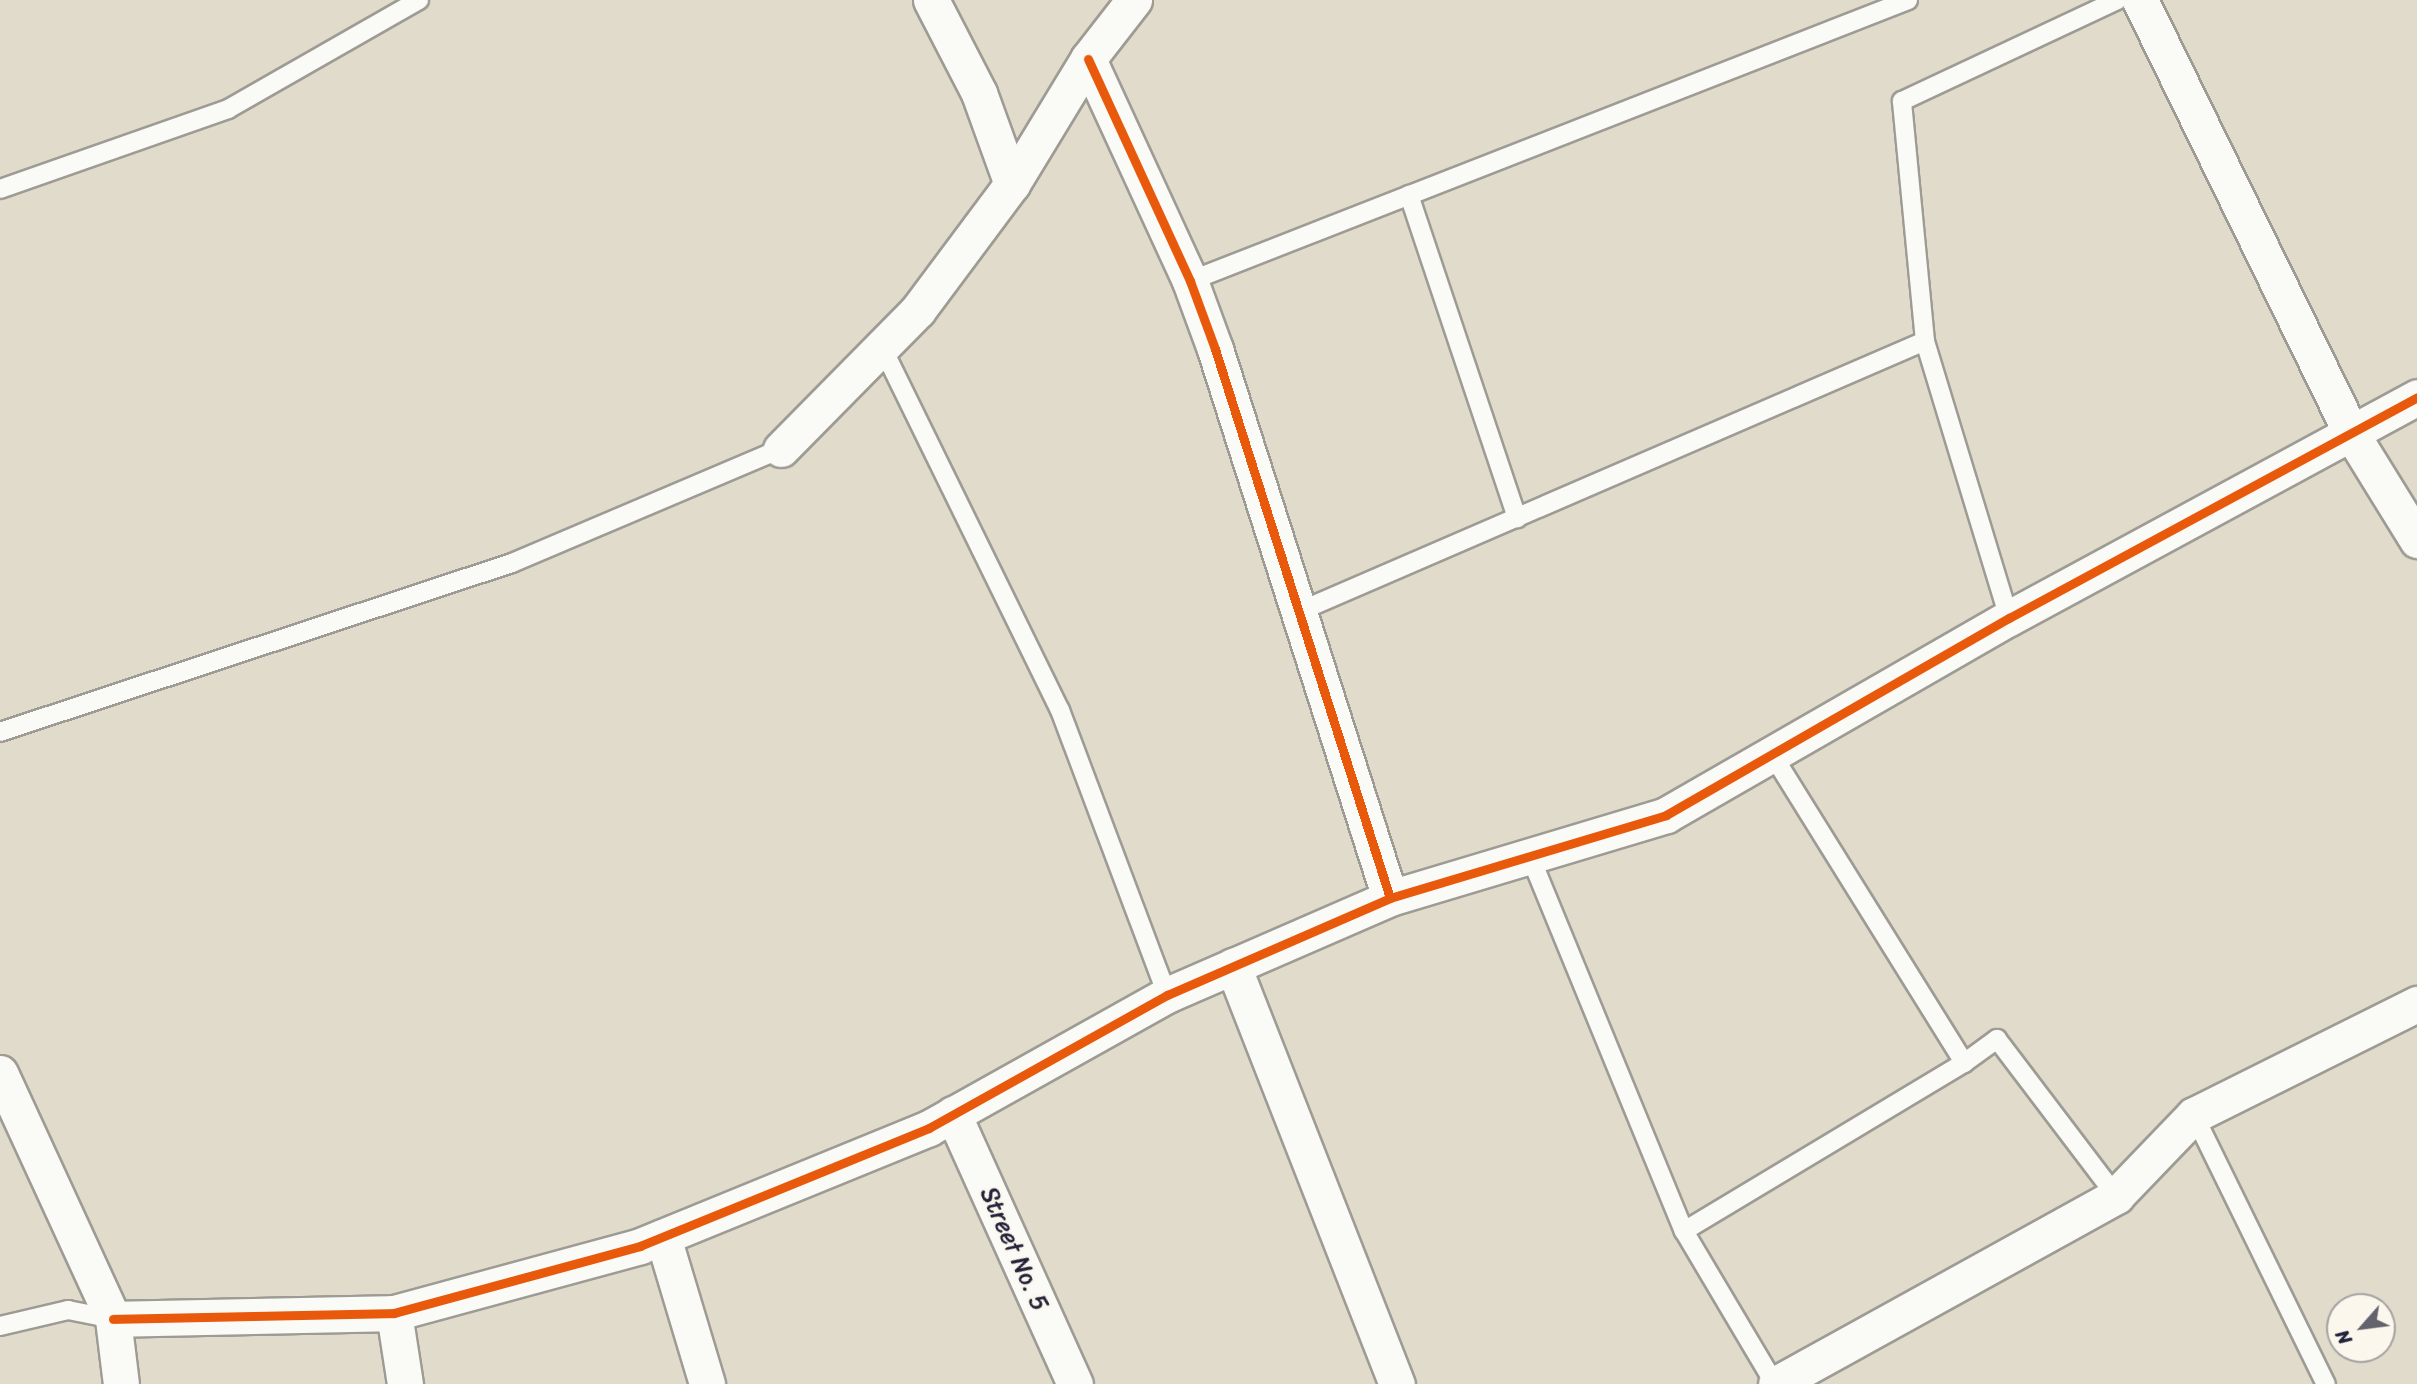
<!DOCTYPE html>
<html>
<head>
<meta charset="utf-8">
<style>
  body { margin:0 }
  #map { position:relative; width:2417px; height:1384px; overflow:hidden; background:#e0dbca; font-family:Sriracha,sans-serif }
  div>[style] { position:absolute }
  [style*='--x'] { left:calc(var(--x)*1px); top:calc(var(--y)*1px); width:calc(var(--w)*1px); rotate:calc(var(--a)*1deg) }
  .roads { filter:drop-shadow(2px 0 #9e9b94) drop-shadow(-2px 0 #9e9b94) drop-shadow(0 2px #9e9b94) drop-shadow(0 -2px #9e9b94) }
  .service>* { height:18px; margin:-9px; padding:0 9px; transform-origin:9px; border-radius:9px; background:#fafaf7 }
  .minor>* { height:35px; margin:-17.5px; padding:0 17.5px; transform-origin:17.5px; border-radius:17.5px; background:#fafaf7 }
  .cycleway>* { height:9px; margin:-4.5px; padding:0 4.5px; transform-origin:4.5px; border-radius:4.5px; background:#e8590c }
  span { translate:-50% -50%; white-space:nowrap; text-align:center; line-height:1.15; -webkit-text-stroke:5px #fbf7ec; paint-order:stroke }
  .street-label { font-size:24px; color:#22223b }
  .north { position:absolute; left:2326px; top:1293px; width:70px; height:70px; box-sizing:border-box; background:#fbf7ec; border:2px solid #a4a2a5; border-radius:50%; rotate:242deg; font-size:19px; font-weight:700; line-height:28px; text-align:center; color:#22223b }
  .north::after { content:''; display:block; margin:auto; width:24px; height:32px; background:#64636d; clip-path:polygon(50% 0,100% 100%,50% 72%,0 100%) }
</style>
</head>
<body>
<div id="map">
  <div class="roads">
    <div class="service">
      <i style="--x:0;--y:189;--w:242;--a:-19.3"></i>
      <i style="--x:228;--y:109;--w:220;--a:-29.7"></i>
      <i style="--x:1409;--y:195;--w:341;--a:71.5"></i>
      <i style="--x:1190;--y:281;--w:771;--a:-21.37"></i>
      <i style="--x:883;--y:349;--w:402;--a:63.9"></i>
      <i style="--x:1060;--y:710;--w:304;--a:69.4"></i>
      <i style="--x:1298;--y:612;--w:683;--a:-23.37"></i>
      <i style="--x:2009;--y:618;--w:289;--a:-106.9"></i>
      <i style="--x:1925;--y:341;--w:241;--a:-95.5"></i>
      <i style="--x:1902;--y:101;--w:238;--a:-25.1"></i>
      <i style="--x:0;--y:732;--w:539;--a:-18.27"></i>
      <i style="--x:512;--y:563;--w:292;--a:-23"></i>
      <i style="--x:1772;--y:754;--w:364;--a:58.1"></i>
      <i style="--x:1964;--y:1063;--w:41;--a:-36"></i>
      <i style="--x:1997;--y:1039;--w:197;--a:52.8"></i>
      <i style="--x:1530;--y:856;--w:405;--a:67.7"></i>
      <i style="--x:1684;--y:1231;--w:178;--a:59.3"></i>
      <i style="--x:2194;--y:1115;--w:300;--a:63.9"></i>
      <i style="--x:1684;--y:1231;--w:327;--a:-31"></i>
      <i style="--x:0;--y:1326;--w:70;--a:-13.2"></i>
      <i style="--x:68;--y:1310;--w:46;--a:11.3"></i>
    </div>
    <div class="minor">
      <i style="--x:931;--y:0;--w:105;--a:62.7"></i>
      <i style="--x:979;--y:93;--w:97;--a:70.1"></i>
      <i style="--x:2140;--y:0;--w:482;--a:64"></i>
      <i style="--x:2351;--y:433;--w:126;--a:58.3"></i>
      <i style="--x:1088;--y:59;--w:244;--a:65.3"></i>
      <i style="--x:1190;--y:281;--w:72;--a:69.8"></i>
      <i style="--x:1215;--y:349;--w:576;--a:72.32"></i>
      <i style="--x:781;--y:449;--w:195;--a:-45.4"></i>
      <i style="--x:918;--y:310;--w:157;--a:-53.3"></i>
      <i style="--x:1012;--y:184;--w:146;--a:-58.7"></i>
      <i style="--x:1088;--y:59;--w:75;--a:-52.1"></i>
      <i style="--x:1233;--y:966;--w:449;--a:68.6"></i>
      <i style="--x:0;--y:1073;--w:271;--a:65.3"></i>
      <i style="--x:113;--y:1319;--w:65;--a:83"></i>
      <i style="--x:953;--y:1114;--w:296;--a:65.7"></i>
      <i style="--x:663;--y:1237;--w:153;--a:73.3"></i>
      <i style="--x:394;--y:1313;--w:72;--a:81.2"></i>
      <i style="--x:113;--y:1319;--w:281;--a:-1.2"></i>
      <i style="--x:394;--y:1313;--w:255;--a:-15.2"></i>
      <i style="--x:640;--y:1246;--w:312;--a:-22.2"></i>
      <i style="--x:929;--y:1128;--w:273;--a:-29.2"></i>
      <i style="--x:1167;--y:995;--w:243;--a:-23.5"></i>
      <i style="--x:1390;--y:898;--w:288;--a:-16.7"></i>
      <i style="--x:1666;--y:815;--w:396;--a:-29.9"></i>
      <i style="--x:2009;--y:618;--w:464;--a:-28.4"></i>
      <i style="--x:1776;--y:1384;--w:389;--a:-28.9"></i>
      <i style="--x:2116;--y:1196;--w:112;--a:-46.1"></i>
      <i style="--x:2194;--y:1115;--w:249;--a:-26.5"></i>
    </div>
  </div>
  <div class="cycleway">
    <i style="--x:1088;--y:59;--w:244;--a:65.3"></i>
    <i style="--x:1190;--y:281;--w:72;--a:69.8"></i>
    <i style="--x:1215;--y:349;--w:576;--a:72.32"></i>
    <i style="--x:113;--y:1319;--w:281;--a:-1.2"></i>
    <i style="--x:394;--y:1313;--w:255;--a:-15.2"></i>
    <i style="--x:640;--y:1246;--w:312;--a:-22.2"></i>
    <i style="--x:929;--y:1128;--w:273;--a:-29.2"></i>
    <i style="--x:1167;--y:995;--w:243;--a:-23.5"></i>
    <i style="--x:1390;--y:898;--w:288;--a:-16.7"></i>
    <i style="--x:1666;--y:815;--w:396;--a:-29.9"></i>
    <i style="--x:2009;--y:618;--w:464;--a:-28.4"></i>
  </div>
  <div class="street-label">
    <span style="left:1014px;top:1249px;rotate:66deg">Street No. 5</span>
  </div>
  <div class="north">N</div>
</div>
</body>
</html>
